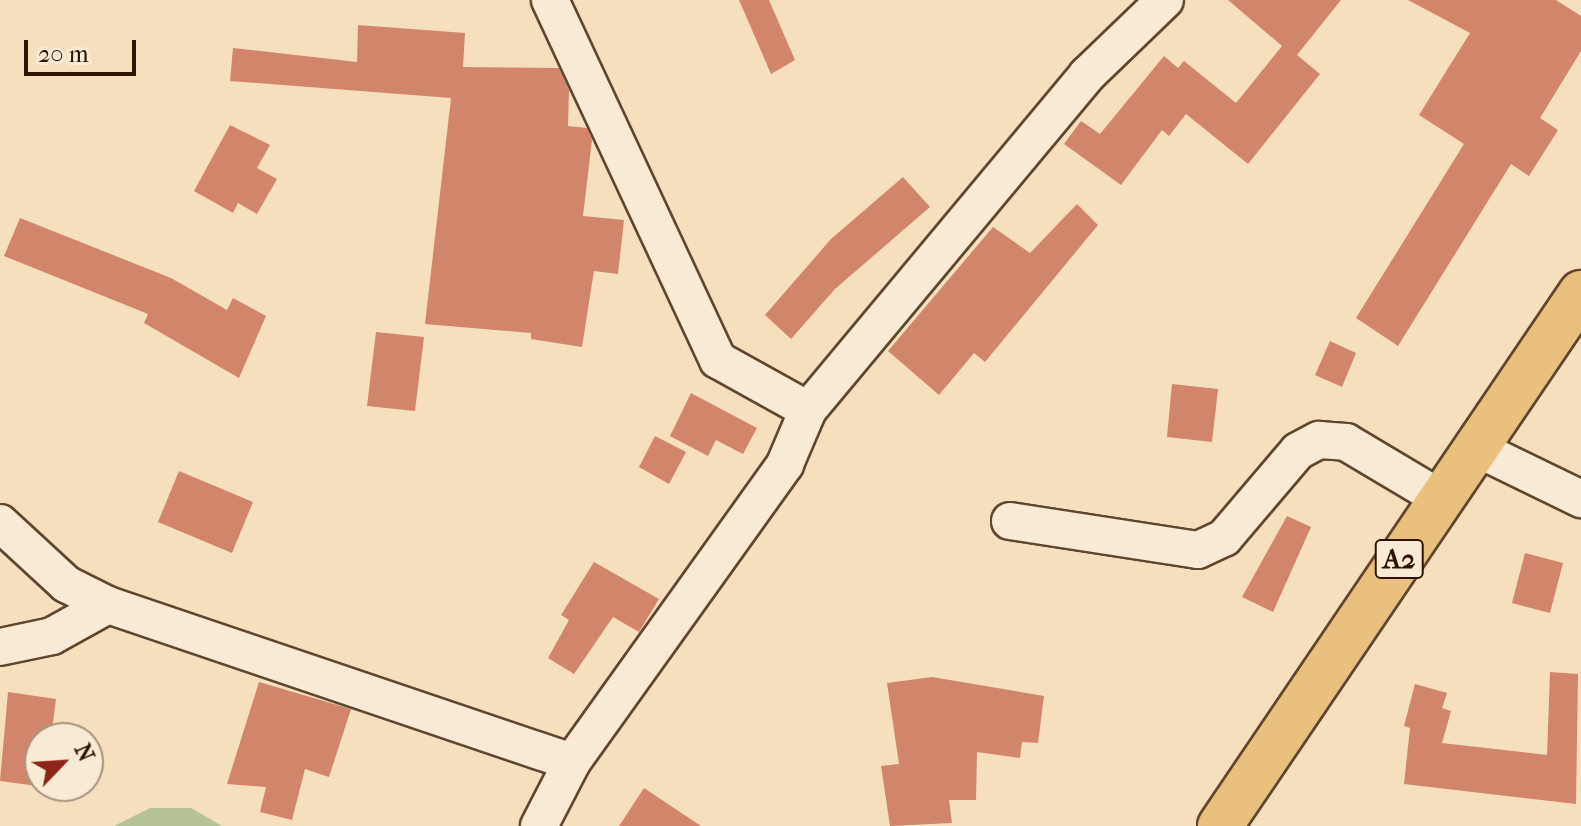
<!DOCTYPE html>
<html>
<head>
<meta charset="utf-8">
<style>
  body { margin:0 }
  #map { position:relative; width:1581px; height:826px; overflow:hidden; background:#f5dfbd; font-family:"IM FELL French Canon",serif }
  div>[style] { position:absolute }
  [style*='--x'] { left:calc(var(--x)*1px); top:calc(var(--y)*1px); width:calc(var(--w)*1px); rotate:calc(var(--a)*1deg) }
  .green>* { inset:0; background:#b5c396 }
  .building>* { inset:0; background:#d1866c }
  .roads { filter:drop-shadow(2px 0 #60462f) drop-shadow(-2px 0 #60462f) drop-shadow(0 2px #60462f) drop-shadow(0 -2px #60462f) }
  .street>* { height:36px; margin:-18px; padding:0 18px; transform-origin:18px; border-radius:18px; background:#f8ead4 }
  .primary>* { height:44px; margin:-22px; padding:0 22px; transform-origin:22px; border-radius:22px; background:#eac07e }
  span { translate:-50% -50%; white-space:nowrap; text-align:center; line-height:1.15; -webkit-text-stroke:8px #f8ead4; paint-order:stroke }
  .shield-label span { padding:2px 6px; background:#f8ead4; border:2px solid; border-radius:6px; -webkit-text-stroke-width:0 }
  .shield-label { font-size:28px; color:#2f1300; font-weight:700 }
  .north { position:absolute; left:24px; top:722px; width:80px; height:80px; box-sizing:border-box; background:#f8ead4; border:2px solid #a8947f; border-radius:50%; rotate:65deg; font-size:22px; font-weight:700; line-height:32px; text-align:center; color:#2f1300 }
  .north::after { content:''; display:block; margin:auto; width:28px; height:36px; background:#8f2418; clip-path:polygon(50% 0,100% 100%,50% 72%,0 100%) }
  .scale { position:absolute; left:24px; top:40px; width:112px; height:36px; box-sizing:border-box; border:4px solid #2f1300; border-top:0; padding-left:10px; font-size:24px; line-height:28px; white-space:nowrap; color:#2f1300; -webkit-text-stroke:6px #f8ead4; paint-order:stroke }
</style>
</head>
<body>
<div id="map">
  <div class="green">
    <i style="clip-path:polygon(150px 808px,191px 808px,222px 826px,114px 826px)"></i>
  </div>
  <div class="building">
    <i style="clip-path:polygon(739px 0,769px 0,795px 60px,771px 74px)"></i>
    <i style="clip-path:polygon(1228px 0,1341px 0,1297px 55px,1320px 74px,1248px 164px,1186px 114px,1169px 136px,1162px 130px,1121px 185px,1064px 144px,1081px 121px,1100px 134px,1164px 56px,1178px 68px,1184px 61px,1236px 103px,1282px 46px)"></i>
    <i style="clip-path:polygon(1408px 0,1556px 0,1581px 16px,1581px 51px,1540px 118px,1558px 130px,1529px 176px,1511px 164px,1398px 346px,1356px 318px,1464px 144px,1419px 115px,1470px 33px)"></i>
    <i style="clip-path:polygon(358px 25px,465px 33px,463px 67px,559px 68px,569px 90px,568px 126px,587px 128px,592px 140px,583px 216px,624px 220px,618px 274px,594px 271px,582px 347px,531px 339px,531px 333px,425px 324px,451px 98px,230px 81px,233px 48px,357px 62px)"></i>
    <i style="clip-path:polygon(230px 125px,270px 145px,257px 168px,277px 179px,257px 214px,238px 203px,233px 213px,194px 191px)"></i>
    <i style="clip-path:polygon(903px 177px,930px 207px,835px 289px,791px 339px,765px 315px,831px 239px)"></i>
    <i style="clip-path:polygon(1077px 204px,1098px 225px,985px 362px,974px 353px,939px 395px,888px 351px,993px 227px,1030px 253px)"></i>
    <i style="clip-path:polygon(20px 218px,171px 278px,227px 310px,233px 298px,266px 316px,239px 378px,144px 323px,148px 314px,4px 256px)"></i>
    <i style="clip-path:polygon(376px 332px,424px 337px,415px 411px,367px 406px)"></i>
    <i style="clip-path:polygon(1330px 341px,1356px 353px,1342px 387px,1315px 375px)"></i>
    <i style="clip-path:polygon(1172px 384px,1218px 389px,1212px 442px,1167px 437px)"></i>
    <i style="clip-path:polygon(691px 393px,757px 428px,743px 454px,716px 440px,708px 456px,670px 436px)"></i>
    <i style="clip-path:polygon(655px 436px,686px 452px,669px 484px,639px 467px)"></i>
    <i style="clip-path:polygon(179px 471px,253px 502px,232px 553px,158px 522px)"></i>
    <i style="clip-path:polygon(1287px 516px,1311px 527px,1273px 612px,1242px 597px)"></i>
    <i style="clip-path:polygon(1525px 553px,1563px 563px,1550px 613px,1512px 603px)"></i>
    <i style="clip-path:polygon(594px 562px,659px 599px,639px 632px,613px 617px,574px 674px,548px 658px,569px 620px,561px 615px)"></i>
    <i style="clip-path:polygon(1550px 672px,1578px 674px,1576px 804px,1404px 784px,1410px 728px,1404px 726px,1415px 684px,1447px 693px,1442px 708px,1451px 711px,1442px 743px,1547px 755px)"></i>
    <i style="clip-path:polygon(932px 677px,1044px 696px,1038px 743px,1022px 742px,1020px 758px,977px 752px,976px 800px,949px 800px,952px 823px,890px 826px,881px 766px,899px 764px,887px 683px)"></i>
    <i style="clip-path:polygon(259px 682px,351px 709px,329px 777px,305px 769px,292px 820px,260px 812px,266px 787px,227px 784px)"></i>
    <i style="clip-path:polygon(8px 692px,56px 699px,51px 738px,40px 738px,45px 787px,0 781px)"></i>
    <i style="clip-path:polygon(644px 788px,701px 826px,619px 826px)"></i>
  </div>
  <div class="roads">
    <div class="street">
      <i style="--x:550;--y:0;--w:397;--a:65"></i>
      <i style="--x:718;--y:360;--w:103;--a:29.1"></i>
      <i style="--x:1476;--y:448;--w:117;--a:25.9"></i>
      <i style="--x:1010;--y:521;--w:190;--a:8.8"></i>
      <i style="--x:1198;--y:550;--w:29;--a:-25"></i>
      <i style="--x:1224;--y:538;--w:114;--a:-49.6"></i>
      <i style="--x:1298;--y:451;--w:24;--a:-28"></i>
      <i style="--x:1319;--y:440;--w:27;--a:4"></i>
      <i style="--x:1346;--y:442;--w:109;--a:30.8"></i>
      <i style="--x:0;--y:523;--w:90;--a:42.7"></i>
      <i style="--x:66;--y:584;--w:47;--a:26.6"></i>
      <i style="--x:108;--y:605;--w:490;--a:18.7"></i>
      <i style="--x:0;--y:647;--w:53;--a:-11.9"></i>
      <i style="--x:52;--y:636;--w:64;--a:-29"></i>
      <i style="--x:539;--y:826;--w:72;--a:-62.7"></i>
      <i style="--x:572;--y:762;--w:366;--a:-54.4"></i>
      <i style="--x:785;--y:464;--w:59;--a:-66.9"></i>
      <i style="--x:808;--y:410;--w:436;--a:-50.2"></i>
      <i style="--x:1087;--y:75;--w:108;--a:-43.9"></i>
    </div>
    <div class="primary">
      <i style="--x:1220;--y:826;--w:644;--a:-55.89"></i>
    </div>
  </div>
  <div class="shield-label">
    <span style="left:1399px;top:559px">A2</span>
  </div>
  <div class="north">N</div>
  <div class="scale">20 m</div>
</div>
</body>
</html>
